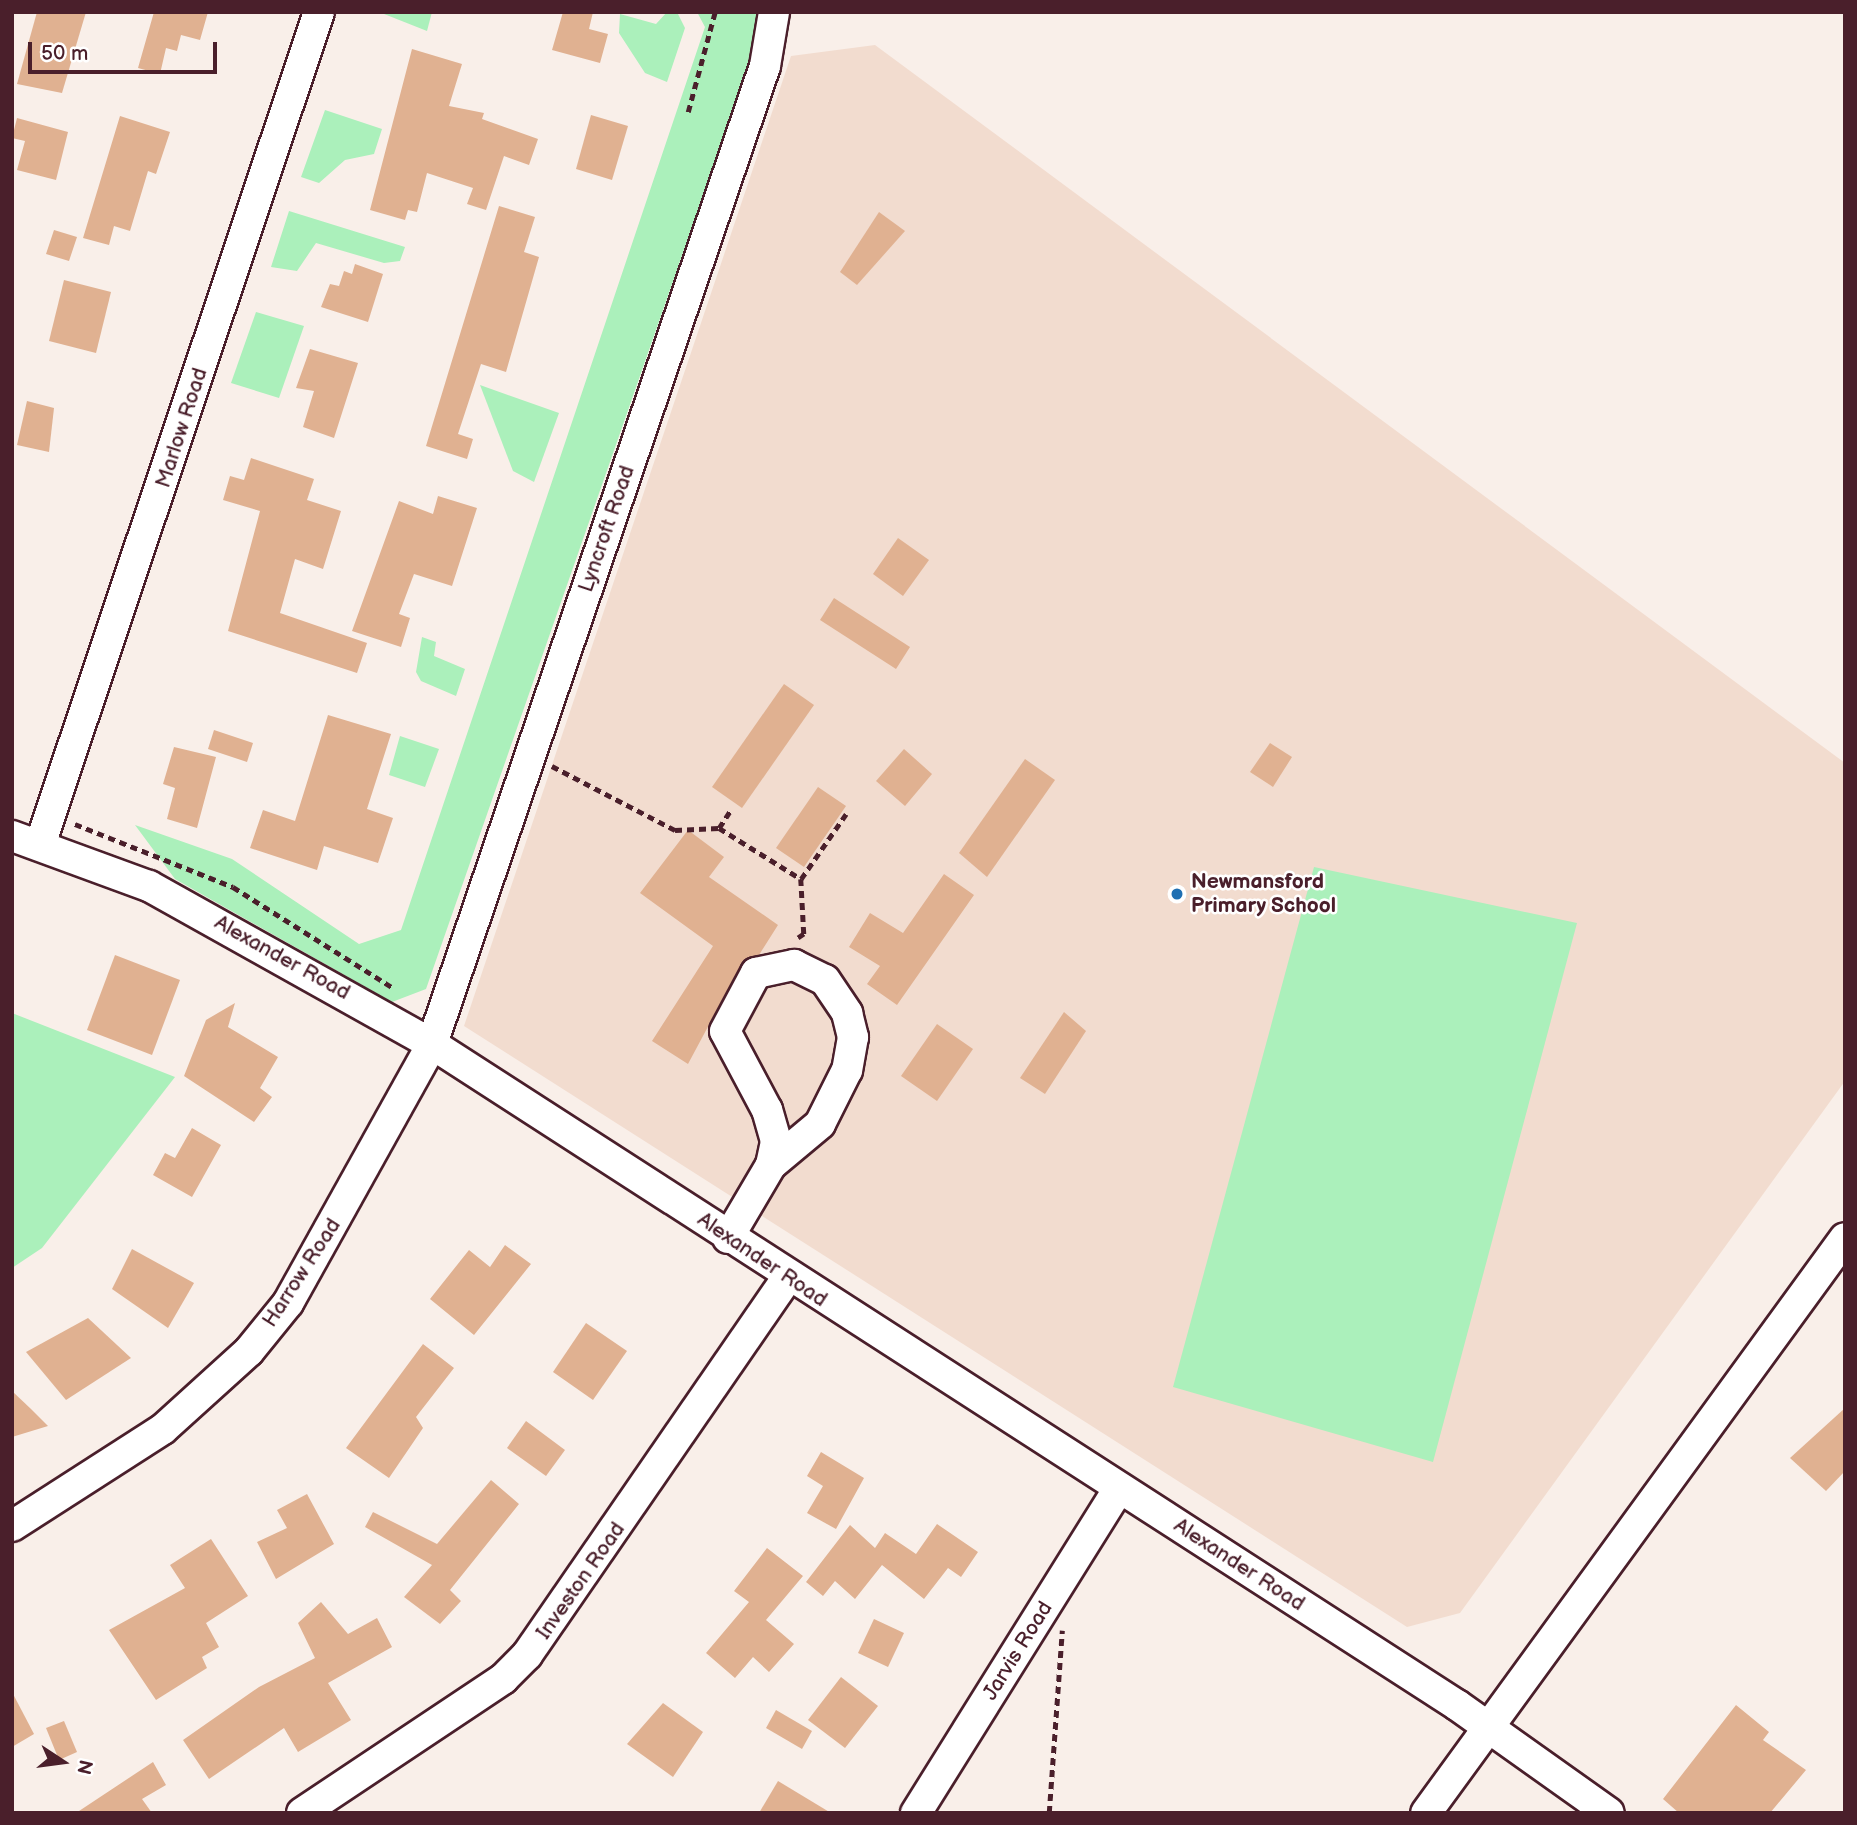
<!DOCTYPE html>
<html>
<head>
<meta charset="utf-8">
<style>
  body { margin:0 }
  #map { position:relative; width:1857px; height:1825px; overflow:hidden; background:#f9efe9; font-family:"Balsamiq Sans",sans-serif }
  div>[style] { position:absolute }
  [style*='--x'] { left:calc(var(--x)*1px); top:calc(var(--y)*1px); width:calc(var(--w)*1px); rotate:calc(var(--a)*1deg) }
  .built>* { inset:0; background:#f2dccf }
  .green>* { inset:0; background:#abf0bb }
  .building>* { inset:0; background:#e0b191 }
  .path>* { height:4.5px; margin-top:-2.25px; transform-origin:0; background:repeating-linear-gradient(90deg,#4a1f2b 0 7px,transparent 0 12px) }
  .roads { filter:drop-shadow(2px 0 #4a1f2b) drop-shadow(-2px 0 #4a1f2b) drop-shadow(0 2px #4a1f2b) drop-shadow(0 -2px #4a1f2b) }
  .minor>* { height:30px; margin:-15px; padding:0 15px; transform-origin:15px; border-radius:15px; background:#fff }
  .dots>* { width:19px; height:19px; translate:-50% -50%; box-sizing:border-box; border:4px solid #fff; border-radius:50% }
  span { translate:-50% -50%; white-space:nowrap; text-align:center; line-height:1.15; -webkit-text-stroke:5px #fff; paint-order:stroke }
  .street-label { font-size:21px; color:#4a1f2b }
  .poi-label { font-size:21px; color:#4a1f2b; font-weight:700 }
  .left { translate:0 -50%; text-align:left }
  .frame { position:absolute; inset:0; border:14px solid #4a1f2b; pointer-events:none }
  .north { position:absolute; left:28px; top:1727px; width:70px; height:70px; -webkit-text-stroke:5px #fff; paint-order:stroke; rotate:103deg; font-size:19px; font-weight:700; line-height:28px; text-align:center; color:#4a1f2b }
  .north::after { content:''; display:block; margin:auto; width:24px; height:32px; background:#4a1f2b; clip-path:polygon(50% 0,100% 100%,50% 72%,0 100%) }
  .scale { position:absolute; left:28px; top:42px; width:189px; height:32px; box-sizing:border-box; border:4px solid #4a1f2b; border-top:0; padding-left:9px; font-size:21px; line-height:24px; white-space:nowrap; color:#4a1f2b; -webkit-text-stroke:5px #fff; paint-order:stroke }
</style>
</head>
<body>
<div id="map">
  <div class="built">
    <i style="clip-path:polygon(875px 45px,1845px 763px,1845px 1081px,1460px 1613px,1407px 1627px,464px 1026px,791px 56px)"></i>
  </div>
  <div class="green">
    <i style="clip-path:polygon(379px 12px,432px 12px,427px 31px)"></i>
    <i style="clip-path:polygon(667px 12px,677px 12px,685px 28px,667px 82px,645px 73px,619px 33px,620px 14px,656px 24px)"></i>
    <i style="clip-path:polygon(697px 12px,757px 12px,752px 55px,426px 989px,392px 1002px,175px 879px,135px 825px,232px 859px,359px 944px,401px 930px,705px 27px)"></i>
    <i style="clip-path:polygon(325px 110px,382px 129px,374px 154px,345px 160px,319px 183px,301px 177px)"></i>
    <i style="clip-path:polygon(289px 211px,405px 247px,400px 261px,384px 263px,316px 243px,297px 271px,271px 267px)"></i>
    <i style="clip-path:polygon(256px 312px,304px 326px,279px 398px,231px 383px)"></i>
    <i style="clip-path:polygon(480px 385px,559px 413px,534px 482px,513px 471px)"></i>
    <i style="clip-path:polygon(422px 637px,436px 642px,434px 656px,465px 669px,456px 696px,421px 681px,416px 672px)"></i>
    <i style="clip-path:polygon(400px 736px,439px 749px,425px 787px,389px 775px)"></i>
    <i style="clip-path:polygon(1314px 867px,1577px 923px,1433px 1462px,1173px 1387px)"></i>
    <i style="clip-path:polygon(12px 1013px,175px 1077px,42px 1248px,12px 1268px)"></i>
  </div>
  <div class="building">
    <i style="clip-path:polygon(37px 12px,86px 12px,62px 93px,17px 84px)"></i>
    <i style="clip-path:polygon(154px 12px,208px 12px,200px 40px,181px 35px,177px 51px,166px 48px,160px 74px,138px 68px)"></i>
    <i style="clip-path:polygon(563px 12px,593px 12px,589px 29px,608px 34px,600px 63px,552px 50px)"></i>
    <i style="clip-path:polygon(412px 49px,462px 64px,449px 106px,484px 113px,482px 119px,538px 139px,529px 165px,504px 156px,486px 210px,467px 204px,473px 188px,427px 173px,417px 212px,408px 210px,405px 220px,370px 210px)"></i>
    <i style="clip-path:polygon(591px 115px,628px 126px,612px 180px,576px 169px)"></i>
    <i style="clip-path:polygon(120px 116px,170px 132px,156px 174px,148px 171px,130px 231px,114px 226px,109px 245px,83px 238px)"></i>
    <i style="clip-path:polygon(17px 118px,68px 132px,56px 180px,17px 170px,25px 141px,12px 138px)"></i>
    <i style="clip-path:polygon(499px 206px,535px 217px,524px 252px,539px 257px,506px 372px,481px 364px,458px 434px,473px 439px,467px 459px,426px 446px)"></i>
    <i style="clip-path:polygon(879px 212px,905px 231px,857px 285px,840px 272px)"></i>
    <i style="clip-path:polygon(54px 230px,77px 237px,69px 261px,46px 254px)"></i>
    <i style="clip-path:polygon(355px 264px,383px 274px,368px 322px,321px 307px,330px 284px,339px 286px,344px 271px,352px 274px)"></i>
    <i style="clip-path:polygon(64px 280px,111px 292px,96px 353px,49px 341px)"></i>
    <i style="clip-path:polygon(310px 349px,358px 363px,334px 438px,303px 427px,314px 391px,296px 388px)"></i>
    <i style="clip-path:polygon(27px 401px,54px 408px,49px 452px,17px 445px)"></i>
    <i style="clip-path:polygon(251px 458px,314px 479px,307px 500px,341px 511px,323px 569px,295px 559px,280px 613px,367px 643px,357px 673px,228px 631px,260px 511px,223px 500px,230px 476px,244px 480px)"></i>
    <i style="clip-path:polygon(438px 496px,477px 508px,452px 586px,414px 574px,399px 614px,410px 618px,401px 647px,352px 631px,399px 501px,433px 514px)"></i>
    <i style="clip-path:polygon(898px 538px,929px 560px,903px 596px,873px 574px)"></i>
    <i style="clip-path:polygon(834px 598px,910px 647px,896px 669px,820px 620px)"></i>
    <i style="clip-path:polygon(784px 684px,814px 705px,742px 808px,712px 787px)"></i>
    <i style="clip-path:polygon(328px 715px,391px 734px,367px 809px,393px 818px,378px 863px,324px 846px,317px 870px,250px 848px,263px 810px,295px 821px)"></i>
    <i style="clip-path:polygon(214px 730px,253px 743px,247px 762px,208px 749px)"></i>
    <i style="clip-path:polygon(1270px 743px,1292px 757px,1273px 787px,1250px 772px)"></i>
    <i style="clip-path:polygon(174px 747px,216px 757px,197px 828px,167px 819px,175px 788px,163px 784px)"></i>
    <i style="clip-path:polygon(904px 749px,932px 774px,905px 806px,876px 781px)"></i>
    <i style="clip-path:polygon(1025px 759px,1055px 780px,987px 877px,959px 853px)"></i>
    <i style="clip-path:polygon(818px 787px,846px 806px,804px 867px,776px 848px)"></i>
    <i style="clip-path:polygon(688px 830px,724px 857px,709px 877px,778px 925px,759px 955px,741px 965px,688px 1064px,652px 1041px,713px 946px,640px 893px)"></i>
    <i style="clip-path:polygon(944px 874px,974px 895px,897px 1005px,867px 984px,880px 966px,849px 947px,870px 913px,903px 933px)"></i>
    <i style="clip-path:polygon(115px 955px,180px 980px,152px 1055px,87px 1030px)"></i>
    <i style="clip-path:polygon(235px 1003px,228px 1027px,278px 1057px,260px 1088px,272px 1097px,254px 1122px,184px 1076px,206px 1020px)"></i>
    <i style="clip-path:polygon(1064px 1012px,1086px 1031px,1045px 1094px,1020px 1078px)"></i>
    <i style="clip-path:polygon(937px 1024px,973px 1049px,937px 1101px,901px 1076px)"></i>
    <i style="clip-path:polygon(192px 1128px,221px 1145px,192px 1197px,153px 1175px,165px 1153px,175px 1158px)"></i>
    <i style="clip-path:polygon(505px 1245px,531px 1264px,474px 1335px,430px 1299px,469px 1250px,490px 1267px)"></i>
    <i style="clip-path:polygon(132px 1249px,194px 1283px,168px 1328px,112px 1289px)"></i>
    <i style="clip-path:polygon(88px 1318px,131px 1358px,66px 1400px,26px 1352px)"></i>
    <i style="clip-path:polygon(586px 1323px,627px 1351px,593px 1400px,553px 1372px)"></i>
    <i style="clip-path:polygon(423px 1344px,454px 1368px,416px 1417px,423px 1428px,389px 1478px,346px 1448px)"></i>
    <i style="clip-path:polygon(12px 1391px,31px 1409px,48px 1426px,12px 1437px)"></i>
    <i style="clip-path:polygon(1845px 1408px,1845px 1471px,1826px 1491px,1790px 1458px)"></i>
    <i style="clip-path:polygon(526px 1421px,565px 1450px,546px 1476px,507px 1448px)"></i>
    <i style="clip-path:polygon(821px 1452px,864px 1478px,836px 1529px,807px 1513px,823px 1486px,807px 1476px)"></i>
    <i style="clip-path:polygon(491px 1480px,519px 1504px,450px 1590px,461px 1601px,440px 1624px,404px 1597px,432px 1565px,365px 1527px,373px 1512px,437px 1544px)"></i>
    <i style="clip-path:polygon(307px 1494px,334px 1544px,276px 1579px,257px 1542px,287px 1528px,277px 1510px)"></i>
    <i style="clip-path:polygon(937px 1524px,978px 1552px,961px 1577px,948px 1568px,924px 1599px,882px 1565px,855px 1599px,835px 1581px,823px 1596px,806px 1582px,850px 1525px,875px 1548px,885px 1533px,916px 1554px)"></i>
    <i style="clip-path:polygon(211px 1539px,248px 1596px,206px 1623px,219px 1647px,202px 1657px,207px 1668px,156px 1700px,109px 1630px,185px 1588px,170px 1565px)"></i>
    <i style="clip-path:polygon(767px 1548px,803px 1576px,766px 1620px,794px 1644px,769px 1672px,753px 1657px,735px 1678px,706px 1653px,749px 1602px,734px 1591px)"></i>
    <i style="clip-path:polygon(321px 1602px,348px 1634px,377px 1618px,392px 1647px,328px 1683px,351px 1720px,298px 1752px,284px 1728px,209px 1779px,183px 1740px,259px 1687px,315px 1658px,298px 1623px)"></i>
    <i style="clip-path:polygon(874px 1619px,904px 1633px,888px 1667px,858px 1653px)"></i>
    <i style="clip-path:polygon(841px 1677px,878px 1706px,845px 1748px,808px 1720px)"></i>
    <i style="clip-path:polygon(12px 1692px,34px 1734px,12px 1747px)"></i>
    <i style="clip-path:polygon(663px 1703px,703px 1732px,673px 1777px,627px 1744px)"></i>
    <i style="clip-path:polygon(1736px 1705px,1769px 1732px,1763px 1740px,1806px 1770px,1770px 1813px,1679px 1813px,1663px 1799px)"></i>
    <i style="clip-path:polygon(776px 1710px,812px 1731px,802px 1749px,766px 1728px)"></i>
    <i style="clip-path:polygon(64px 1721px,77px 1752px,59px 1760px,46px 1728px)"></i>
    <i style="clip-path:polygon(153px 1762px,166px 1785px,142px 1799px,152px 1813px,76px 1813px)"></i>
    <i style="clip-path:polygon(778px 1781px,831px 1813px,759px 1813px)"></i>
  </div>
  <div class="path">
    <i style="--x:688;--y:112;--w:104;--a:-74.9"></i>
    <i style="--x:552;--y:766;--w:139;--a:27.5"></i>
    <i style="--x:675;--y:830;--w:44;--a:-2.6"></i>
    <i style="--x:719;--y:828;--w:97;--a:31.9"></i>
    <i style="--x:801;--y:879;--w:55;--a:86.9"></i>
    <i style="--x:804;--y:934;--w:7;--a:146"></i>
    <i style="--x:75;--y:824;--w:170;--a:21.7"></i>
    <i style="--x:233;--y:887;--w:191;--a:32.2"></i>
    <i style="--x:719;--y:828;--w:20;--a:-57"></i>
    <i style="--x:801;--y:879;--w:79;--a:-55.3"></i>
    <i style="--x:1049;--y:1813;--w:183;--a:-85.9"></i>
  </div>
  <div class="roads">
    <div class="minor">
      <i style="--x:12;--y:836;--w:146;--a:20.1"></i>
      <i style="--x:149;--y:886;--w:324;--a:29.2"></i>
      <i style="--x:432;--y:1044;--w:1220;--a:32.82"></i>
      <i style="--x:1457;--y:1705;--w:186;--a:35.4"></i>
      <i style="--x:41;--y:842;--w:875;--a:-71.48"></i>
      <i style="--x:728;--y:1238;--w:85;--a:-59.5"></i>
      <i style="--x:771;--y:1165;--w:25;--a:-78"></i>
      <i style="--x:776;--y:1141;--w:32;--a:-106"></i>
      <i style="--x:767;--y:1110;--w:89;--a:-118"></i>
      <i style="--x:725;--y:1031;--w:66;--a:-61.9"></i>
      <i style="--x:756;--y:973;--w:39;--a:-12"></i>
      <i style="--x:794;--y:965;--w:34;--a:26"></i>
      <i style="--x:825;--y:980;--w:40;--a:56"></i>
      <i style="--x:847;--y:1013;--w:25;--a:76"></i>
      <i style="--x:853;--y:1037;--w:34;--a:100"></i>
      <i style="--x:847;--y:1070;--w:60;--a:116.6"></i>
      <i style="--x:820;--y:1124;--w:64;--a:140.1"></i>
      <i style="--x:12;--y:1526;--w:179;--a:-32.7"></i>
      <i style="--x:163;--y:1429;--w:116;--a:-42.2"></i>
      <i style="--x:249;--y:1351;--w:62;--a:-50.9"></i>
      <i style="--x:288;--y:1303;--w:296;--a:-60.9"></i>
      <i style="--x:432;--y:1044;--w:1033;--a:-71.2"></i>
      <i style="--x:765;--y:66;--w:55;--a:-80.5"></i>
      <i style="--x:302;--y:1813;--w:242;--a:-33.7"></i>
      <i style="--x:503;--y:1679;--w:34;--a:-45"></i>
      <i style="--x:527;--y:1655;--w:458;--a:-55.4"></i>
      <i style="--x:916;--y:1813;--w:383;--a:-58"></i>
      <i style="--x:1426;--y:1813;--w:711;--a:-53.92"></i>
    </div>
  </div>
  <div class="dots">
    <i style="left:1177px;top:894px;background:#1f6fb2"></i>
  </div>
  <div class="street-label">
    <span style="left:182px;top:428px;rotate:-72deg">Marlow Road</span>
    <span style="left:607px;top:529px;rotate:-71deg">Lyncroft Road</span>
    <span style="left:282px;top:958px;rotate:29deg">Alexander Road</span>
    <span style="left:762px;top:1260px;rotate:34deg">Alexander Road</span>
    <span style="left:302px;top:1273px;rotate:-57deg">Harrow Road</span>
    <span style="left:1239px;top:1565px;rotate:33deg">Alexander Road</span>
    <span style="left:581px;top:1581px;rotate:-55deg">Investon Road</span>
    <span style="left:1018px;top:1651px;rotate:-58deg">Jarvis Road</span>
  </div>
  <div class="poi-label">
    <span class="left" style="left:1191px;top:894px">Newmansford<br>Primary School</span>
  </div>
  <div class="frame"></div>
  <div class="north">N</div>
  <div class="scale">50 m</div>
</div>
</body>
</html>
